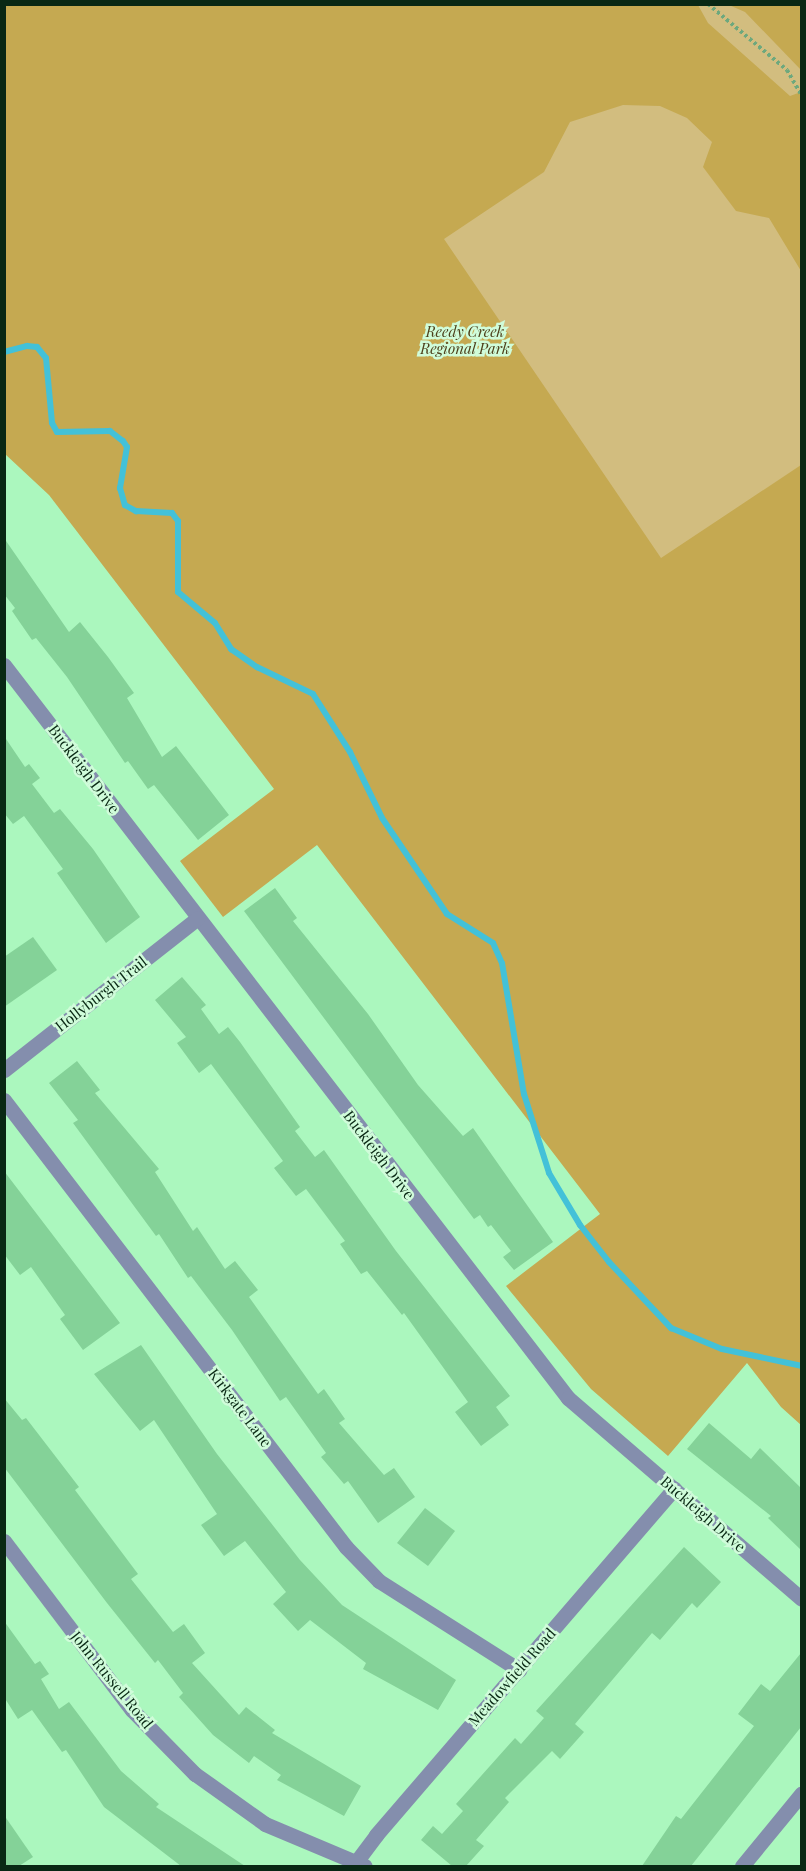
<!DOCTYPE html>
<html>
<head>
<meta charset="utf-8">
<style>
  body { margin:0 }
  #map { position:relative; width:806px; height:1871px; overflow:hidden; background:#abf7be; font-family:"Playfair Display",serif }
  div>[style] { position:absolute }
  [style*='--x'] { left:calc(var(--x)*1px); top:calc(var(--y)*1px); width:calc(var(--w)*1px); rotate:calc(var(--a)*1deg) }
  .green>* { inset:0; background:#d2bd7f }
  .forest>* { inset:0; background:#c5a951 }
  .stream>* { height:6px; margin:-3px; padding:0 3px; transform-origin:3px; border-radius:3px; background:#43c1d8 }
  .building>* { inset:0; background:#84d298 }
  .path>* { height:4px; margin-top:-2px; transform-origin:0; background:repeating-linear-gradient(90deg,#6da87d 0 3px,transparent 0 6px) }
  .street>* { height:15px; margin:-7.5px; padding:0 7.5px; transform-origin:7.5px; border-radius:7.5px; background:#848ead }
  span { translate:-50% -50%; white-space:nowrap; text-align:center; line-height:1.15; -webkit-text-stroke:5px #d0fcda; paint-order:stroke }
  .park-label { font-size:15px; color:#4d401b; font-style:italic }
  .street-label { font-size:15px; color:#092814 }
  .frame { position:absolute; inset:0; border:6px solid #092814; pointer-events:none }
</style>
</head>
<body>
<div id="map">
  <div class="green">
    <i style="clip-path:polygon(4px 5px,801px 5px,801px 1081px)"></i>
  </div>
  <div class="forest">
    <i style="clip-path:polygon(4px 5px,698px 5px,708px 23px,790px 96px,801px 92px,801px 271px,769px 218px,736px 211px,703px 167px,712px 142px,687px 118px,660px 106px,623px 105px,570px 122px,544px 172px,444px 239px,661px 558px,801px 465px,801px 1425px,781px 1407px,747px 1363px,668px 1456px,591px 1389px,506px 1286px,600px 1214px,317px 845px,223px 917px,180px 861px,274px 789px,49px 495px,5px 454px)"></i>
    <i style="clip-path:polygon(729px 5px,801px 5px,801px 70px,745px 12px)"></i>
  </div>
  <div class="stream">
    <i style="--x:4;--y:352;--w:24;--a:-15"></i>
    <i style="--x:27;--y:346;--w:10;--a:6"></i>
    <i style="--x:37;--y:347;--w:14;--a:51"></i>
    <i style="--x:46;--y:358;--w:65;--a:84.7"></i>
    <i style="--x:52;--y:423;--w:10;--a:61"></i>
    <i style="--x:57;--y:432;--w:53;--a:-1.1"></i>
    <i style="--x:110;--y:431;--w:16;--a:38"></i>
    <i style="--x:123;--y:441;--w:7;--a:56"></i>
    <i style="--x:127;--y:447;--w:42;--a:99.7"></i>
    <i style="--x:120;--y:488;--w:18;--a:74"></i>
    <i style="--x:125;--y:505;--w:13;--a:29"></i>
    <i style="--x:136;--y:511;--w:36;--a:3"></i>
    <i style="--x:172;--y:513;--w:10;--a:53"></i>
    <i style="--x:178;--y:521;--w:71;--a:90"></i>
    <i style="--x:178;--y:592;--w:48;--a:40"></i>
    <i style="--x:215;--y:623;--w:31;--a:58"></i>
    <i style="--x:231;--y:649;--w:32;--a:35"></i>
    <i style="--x:257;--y:667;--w:62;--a:25.7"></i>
    <i style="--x:313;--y:694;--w:69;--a:57.5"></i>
    <i style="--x:350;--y:752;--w:73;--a:64.1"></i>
    <i style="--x:382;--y:818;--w:116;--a:55.9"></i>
    <i style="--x:447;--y:914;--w:54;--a:32.2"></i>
    <i style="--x:493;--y:943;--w:22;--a:66"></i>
    <i style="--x:502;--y:963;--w:133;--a:80.5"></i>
    <i style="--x:524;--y:1094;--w:83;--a:72.4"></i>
    <i style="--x:549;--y:1173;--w:61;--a:59.2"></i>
    <i style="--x:580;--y:1225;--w:47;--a:51.9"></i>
    <i style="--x:609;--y:1262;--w:91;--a:46.8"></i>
    <i style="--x:671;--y:1328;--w:55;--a:22.4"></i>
    <i style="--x:722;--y:1349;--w:82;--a:12"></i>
  </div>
  <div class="building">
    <i style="clip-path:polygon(4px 538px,69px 632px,80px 622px,108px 657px,134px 693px,127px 698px,162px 757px,176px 746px,229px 815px,198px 840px,154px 785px,148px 789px,128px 761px,125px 763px,67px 677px,36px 638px,32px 640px,12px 611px,15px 608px,4px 594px)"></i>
    <i style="clip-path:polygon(4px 736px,25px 767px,29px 764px,40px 778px,32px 784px,54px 813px,60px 809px,93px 849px,140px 917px,106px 943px,57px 873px,63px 869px,24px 816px,13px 824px,4px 813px)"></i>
    <i style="clip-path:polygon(275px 888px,297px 918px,293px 921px,368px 1014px,418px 1085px,463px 1136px,473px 1128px,553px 1242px,514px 1270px,503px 1257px,511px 1251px,491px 1225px,488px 1227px,480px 1215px,474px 1219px,244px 911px)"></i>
    <i style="clip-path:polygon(33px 937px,57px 970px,4px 1007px,4px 957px)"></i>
    <i style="clip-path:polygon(182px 977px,206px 1005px,201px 1009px,219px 1034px,228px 1027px,240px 1042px,300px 1127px,295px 1131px,315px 1157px,324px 1150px,396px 1251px,510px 1396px,496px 1407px,509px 1425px,481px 1446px,455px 1412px,468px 1402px,404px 1313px,402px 1315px,367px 1271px,361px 1274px,340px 1244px,345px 1241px,306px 1189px,296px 1196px,274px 1168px,283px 1161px,211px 1064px,199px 1073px,177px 1043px,186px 1037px,155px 1000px)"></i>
    <i style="clip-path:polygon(77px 1061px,100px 1090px,95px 1093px,159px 1169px,155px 1172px,193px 1231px,197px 1227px,225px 1269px,235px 1261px,258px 1290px,249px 1297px,318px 1394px,324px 1389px,345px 1419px,339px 1423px,384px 1475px,394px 1468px,415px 1497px,378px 1523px,348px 1481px,344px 1484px,321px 1457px,326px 1453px,286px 1397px,280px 1401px,232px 1330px,191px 1276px,188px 1278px,159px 1234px,156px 1236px,73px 1123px,78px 1120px,49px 1083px)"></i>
    <i style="clip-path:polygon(4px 1171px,120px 1323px,83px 1350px,60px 1319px,65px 1315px,31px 1267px,20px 1275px,4px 1254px)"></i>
    <i style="clip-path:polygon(141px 1345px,217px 1454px,300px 1560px,342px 1605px,456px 1680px,438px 1710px,363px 1669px,366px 1663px,310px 1620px,298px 1631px,273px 1604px,286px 1592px,245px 1541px,224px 1556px,201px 1525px,217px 1514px,154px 1420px,140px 1431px,94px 1374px)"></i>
    <i style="clip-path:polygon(4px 1398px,22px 1420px,26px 1418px,79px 1487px,75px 1490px,138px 1574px,131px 1579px,173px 1632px,184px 1624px,205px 1653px,192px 1663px,239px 1715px,246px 1707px,275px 1730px,272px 1733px,361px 1786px,344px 1816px,277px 1780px,281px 1775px,254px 1756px,249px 1763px,213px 1735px,179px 1697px,183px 1693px,158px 1660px,155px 1663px,107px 1603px,4px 1467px)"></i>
    <i style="clip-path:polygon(709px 1423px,751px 1459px,760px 1448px,801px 1488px,801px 1550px,768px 1518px,771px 1516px,687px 1449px)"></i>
    <i style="clip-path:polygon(425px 1508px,455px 1531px,428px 1566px,397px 1543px)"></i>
    <i style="clip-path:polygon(684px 1547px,721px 1582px,697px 1608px,692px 1603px,660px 1640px,652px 1633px,575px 1724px,584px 1732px,560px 1759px,552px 1751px,505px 1798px,509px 1802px,476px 1840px,484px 1846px,466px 1866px,452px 1866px,421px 1840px,433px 1826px,442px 1834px,463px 1811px,456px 1804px,515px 1738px,521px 1744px,544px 1718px,536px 1711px)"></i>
    <i style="clip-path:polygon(4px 1621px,35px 1664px,40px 1661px,49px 1674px,41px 1679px,59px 1709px,69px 1702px,121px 1771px,159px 1804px,156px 1807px,245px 1866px,181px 1866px,104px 1807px,66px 1750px,62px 1752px,32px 1710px,18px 1719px,4px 1697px)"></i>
    <i style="clip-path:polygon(801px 1653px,801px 1727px,691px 1866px,642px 1866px,676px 1816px,681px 1819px,754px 1726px,738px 1714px,761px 1684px,770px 1691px)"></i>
    <i style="clip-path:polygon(4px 1815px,33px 1857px,19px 1866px,4px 1866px)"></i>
  </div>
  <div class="path">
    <i style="--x:708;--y:4;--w:103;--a:39.9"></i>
    <i style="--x:787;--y:70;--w:30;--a:60"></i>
  </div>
  <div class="street">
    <i style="--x:4;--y:665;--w:925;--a:52.42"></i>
    <i style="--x:568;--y:1398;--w:308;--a:40.7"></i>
    <i style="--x:4;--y:1070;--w:246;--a:-38.1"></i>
    <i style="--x:4;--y:1100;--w:563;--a:52.58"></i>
    <i style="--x:346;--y:1547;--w:47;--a:45.9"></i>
    <i style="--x:379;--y:1581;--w:166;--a:32.4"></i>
    <i style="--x:4;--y:1541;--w:212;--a:52.9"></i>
    <i style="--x:132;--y:1710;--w:90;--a:45.5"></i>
    <i style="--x:195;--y:1774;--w:86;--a:35.5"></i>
    <i style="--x:265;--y:1824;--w:108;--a:22.8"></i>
    <i style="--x:353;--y:1866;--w:39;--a:-53"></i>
    <i style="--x:376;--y:1835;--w:457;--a:-49.3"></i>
    <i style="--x:742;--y:1866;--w:94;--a:-50.6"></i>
  </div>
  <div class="park-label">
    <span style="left:465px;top:340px">Reedy Creek<br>Regional Park</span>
  </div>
  <div class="street-label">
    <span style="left:84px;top:769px;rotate:53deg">Buckleigh Drive</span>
    <span style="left:101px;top:994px;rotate:-38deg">Hollyburgh Trail</span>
    <span style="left:379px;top:1155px;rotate:53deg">Buckleigh Drive</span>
    <span style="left:240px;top:1408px;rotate:53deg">Kirkgate Lane</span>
    <span style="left:703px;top:1514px;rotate:41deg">Buckleigh Drive</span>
    <span style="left:512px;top:1677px;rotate:-49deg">Meadowfield Road</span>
    <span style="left:112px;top:1680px;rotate:51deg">John Russell Road</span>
  </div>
  <div class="frame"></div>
</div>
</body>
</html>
